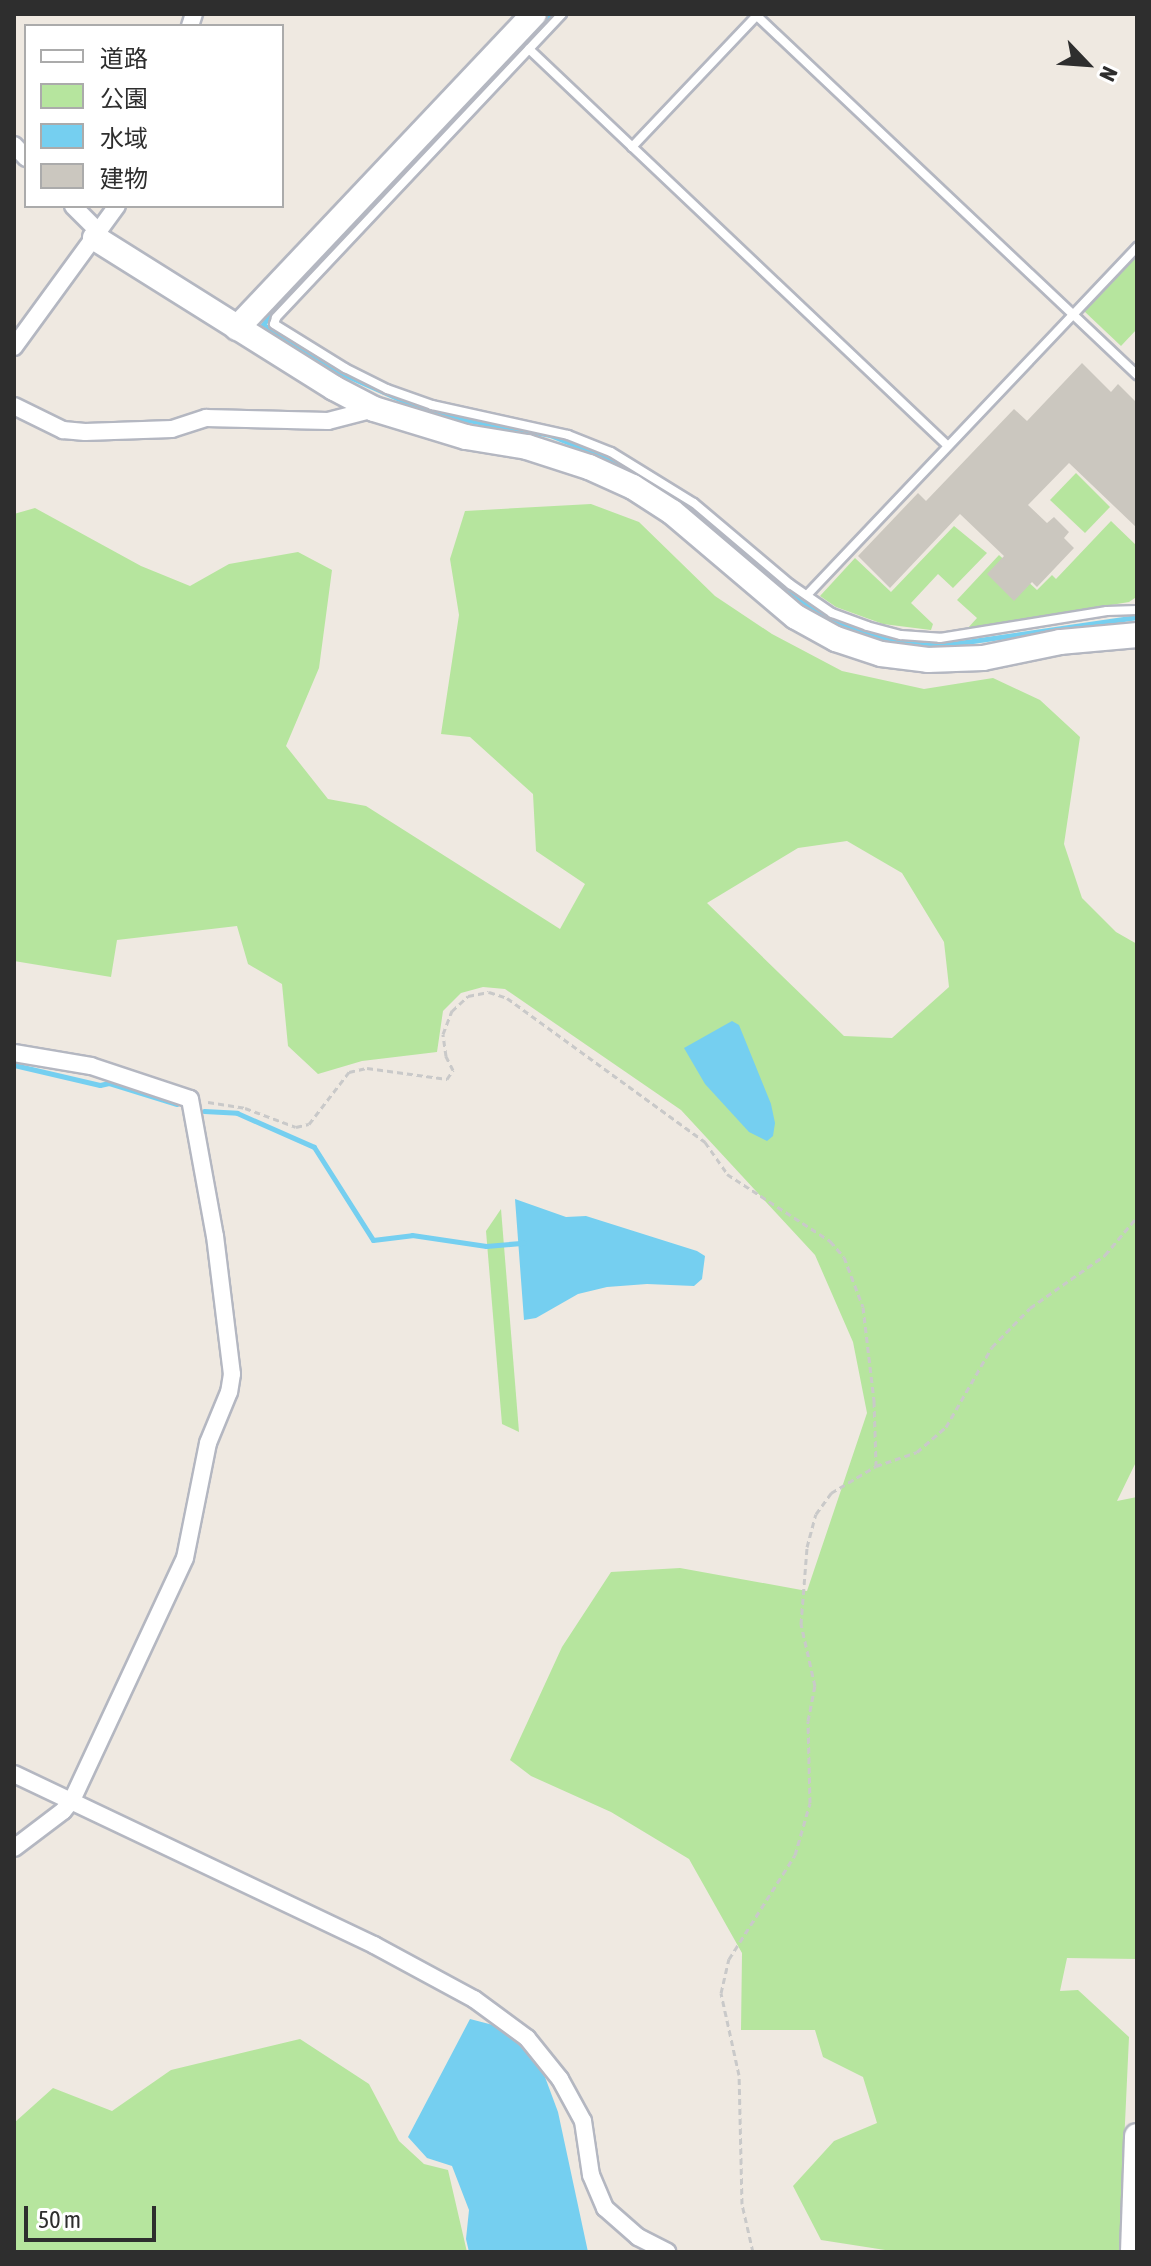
<!DOCTYPE html>
<html>
<head>
<meta charset="utf-8">
<style>
  body { margin:0 }
  #map { position:relative; width:1151px; height:2266px; overflow:hidden; background:#efe9e1; font-family:"Asap Condensed","Noto Sans JP",sans-serif }
  div>[style] { position:absolute }
  [style*='--x'] { left:calc(var(--x)*1px); top:calc(var(--y)*1px); width:calc(var(--w)*1px); rotate:calc(var(--a)*1deg) }
  .green>* { inset:0; background:#b6e59e }
  .water>* { inset:0; background:#75cff0 }
  .stream>* { height:5px; margin:-2.5px; padding:0 2.5px; transform-origin:2.5px; border-radius:2.5px; background:#75cff0 }
  .building>* { inset:0; background:#cbc7bf }
  .path>* { height:3px; margin-top:-1.5px; transform-origin:0; background:repeating-linear-gradient(90deg,#c9c9c9 0 6px,transparent 0 10px) }
  .roads { filter:drop-shadow(2px 0 #b4b7c1) drop-shadow(-2px 0 #b4b7c1) drop-shadow(0 2px #b4b7c1) drop-shadow(0 -2px #b4b7c1) }
  .lane>* { height:8px; margin:-4px; padding:0 4px; transform-origin:4px; border-radius:4px; background:#fff }
  .street>* { height:16px; margin:-8px; padding:0 8px; transform-origin:8px; border-radius:8px; background:#fff }
  .secondary>* { height:24px; margin:-12px; padding:0 12px; transform-origin:12px; border-radius:12px; background:#fff }
  span { translate:-50% -50%; white-space:nowrap; text-align:center; line-height:1.15; -webkit-text-stroke:6px #fff; paint-order:stroke }
  .frame { position:absolute; inset:0; border:16px solid #2e2e2e; pointer-events:none }
  .legend { position:absolute; left:24px; top:24px; width:260px; height:184px; box-sizing:border-box; background:#fff; border:2px solid #ababab; margin:0; padding:10px 14px; list-style:none; font-size:24px; color:#2e2e2e }
  .legend li { display:flex; align-items:center; gap:16px; height:40px }
  .legend b { width:40px; border:2px solid #ababab }
  .north { position:absolute; left:1047px; top:24px; width:80px; height:80px; -webkit-text-stroke:6px #fff; paint-order:stroke; rotate:115deg; font-size:22px; font-weight:700; line-height:32px; text-align:center; color:#2e2e2e }
  .north::after { content:''; display:block; margin:auto; width:28px; height:36px; background:#2e2e2e; clip-path:polygon(50% 0,100% 100%,50% 72%,0 100%) }
  .scale { position:absolute; left:24px; top:2206px; width:132px; height:36px; box-sizing:border-box; border:4px solid #2e2e2e; border-top:0; padding-left:10px; font-size:24px; line-height:28px; white-space:nowrap; color:#2e2e2e; -webkit-text-stroke:6px #fff; paint-order:stroke }
</style>
</head>
<body>
<div id="map">
  <div class="green">
    <i style="clip-path:polygon(1137px 255px,1137px 329px,1121px 346px,1084px 311px)"></i>
    <i style="clip-path:polygon(1076px 473px,1110px 507px,1085px 533px,1050px 500px)"></i>
    <i style="clip-path:polygon(evenodd,591px 504px,639px 522px,715px 596px,772px 634px,842px 671px,924px 689px,993px 678px,1040px 700px,1080px 737px,1064px 844px,1082px 898px,1116px 932px,1137px 944px,1137px 1460px,1117px 1501px,1137px 1497px,1137px 1959px,1067px 1958px,1060px 1991px,1078px 1990px,1129px 2037px,1119px 2252px,898px 2252px,821px 2240px,793px 2186px,834px 2141px,877px 2123px,863px 2077px,823px 2057px,815px 2030px,741px 2030px,742px 1953px,689px 1859px,611px 1812px,531px 1776px,510px 1760px,562px 1647px,611px 1572px,680px 1568px,807px 1591px,867px 1413px,853px 1342px,815px 1255px,681px 1110px,505px 989px,483px 987px,461px 993px,443px 1011px,437px 1052px,362px 1061px,318px 1074px,288px 1046px,282px 984px,248px 964px,237px 926px,117px 940px,111px 977px,14px 961px,14px 514px,35px 508px,141px 566px,190px 586px,229px 564px,298px 552px,332px 570px,319px 668px,286px 746px,328px 799px,366px 806px,560px 929px,585px 884px,536px 851px,533px 794px,470px 737px,441px 734px,459px 615px,450px 559px,465px 511px,591px 504px,847px 841px,902px 873px,944px 942px,949px 987px,892px 1038px,844px 1036px,707px 903px,798px 848px,847px 841px)"></i>
    <i style="clip-path:polygon(1111px 521px,1137px 546px,1135px 598px,1129px 602px,967px 629px,977px 618px,957px 600px,999px 555px,1037px 590px,1052px 575px,1056px 579px)"></i>
    <i style="clip-path:polygon(954px 526px,987px 553px,953px 588px,938px 574px,911px 603px,933px 624px,931px 630px,883px 624px,836px 607px,820px 596px,855px 558px,891px 592px)"></i>
    <i style="clip-path:polygon(501px 1209px,519px 1432px,502px 1424px,486px 1231px)"></i>
    <i style="clip-path:polygon(300px 2039px,369px 2084px,399px 2141px,424px 2164px,448px 2170px,467px 2252px,14px 2252px,14px 2123px,53px 2088px,112px 2111px,171px 2070px)"></i>
  </div>
  <div class="water">
    <i style="clip-path:polygon(732px 1021px,739px 1025px,771px 1104px,775px 1123px,773px 1136px,767px 1141px,749px 1132px,705px 1084px,684px 1048px)"></i>
    <i style="clip-path:polygon(515px 1199px,566px 1217px,586px 1216px,697px 1251px,705px 1256px,702px 1279px,694px 1286px,647px 1284px,607px 1287px,578px 1294px,536px 1318px,524px 1320px)"></i>
    <i style="clip-path:polygon(470px 2019px,493px 2025px,522px 2045px,545px 2077px,558px 2112px,588px 2252px,469px 2252px,466px 2239px,469px 2210px,452px 2166px,427px 2158px,408px 2137px)"></i>
  </div>
  <div class="stream">
    <i style="--x:551;--y:14;--w:406;--a:133.2"></i>
    <i style="--x:273;--y:310;--w:18;--a:124"></i>
    <i style="--x:263;--y:325;--w:94;--a:31.5"></i>
    <i style="--x:343;--y:374;--w:67;--a:23.9"></i>
    <i style="--x:404;--y:401;--w:56;--a:17.8"></i>
    <i style="--x:457;--y:418;--w:95;--a:10.4"></i>
    <i style="--x:550;--y:435;--w:83;--a:21.9"></i>
    <i style="--x:670;--y:492;--w:170;--a:40"></i>
    <i style="--x:800;--y:601;--w:34;--a:32"></i>
    <i style="--x:829;--y:619;--w:44;--a:21.3"></i>
    <i style="--x:870;--y:635;--w:41;--a:12.7"></i>
    <i style="--x:910;--y:644;--w:42;--a:0"></i>
    <i style="--x:952;--y:644;--w:187;--a:-8.3"></i>
    <i style="--x:14;--y:1065;--w:88;--a:13.1"></i>
    <i style="--x:100;--y:1085;--w:9;--a:-13"></i>
    <i style="--x:109;--y:1083;--w:71;--a:17.2"></i>
    <i style="--x:204;--y:1111;--w:33;--a:3"></i>
    <i style="--x:237;--y:1113;--w:84;--a:23.8"></i>
    <i style="--x:314;--y:1147;--w:110;--a:57.6"></i>
    <i style="--x:373;--y:1240;--w:39;--a:-7"></i>
    <i style="--x:412;--y:1235;--w:75;--a:8.5"></i>
    <i style="--x:486;--y:1246;--w:38;--a:-5"></i>
  </div>
  <div class="building">
    <i style="clip-path:polygon(1082px 363px,1111px 392px,1118px 384px,1137px 403px,1137px 528px,1069px 463px,1028px 505px,1047px 523px,1054px 517px,1069px 532px,1064px 538px,1074px 548px,1037px 587px,1032px 582px,1014px 601px,987px 574px,1004px 556px,960px 514px,890px 588px,858px 556px,918px 493px,926px 501px,1014px 409px,1027px 421px)"></i>
  </div>
  <div class="path">
    <i style="--x:208;--y:1102;--w:37;--a:9"></i>
    <i style="--x:245;--y:1108;--w:54;--a:20.4"></i>
    <i style="--x:296;--y:1127;--w:13;--a:-13"></i>
    <i style="--x:309;--y:1124;--w:66;--a:-52.4"></i>
    <i style="--x:349;--y:1072;--w:18;--a:-13"></i>
    <i style="--x:367;--y:1068;--w:81;--a:7.8"></i>
    <i style="--x:447;--y:1079;--w:11;--a:-56"></i>
    <i style="--x:453;--y:1070;--w:16;--a:-117"></i>
    <i style="--x:446;--y:1056;--w:22;--a:-98"></i>
    <i style="--x:443;--y:1034;--w:25;--a:-69"></i>
    <i style="--x:452;--y:1011;--w:22;--a:-43"></i>
    <i style="--x:468;--y:996;--w:21;--a:-11"></i>
    <i style="--x:489;--y:992;--w:19;--a:18"></i>
    <i style="--x:507;--y:998;--w:245;--a:36"></i>
    <i style="--x:705;--y:1142;--w:39;--a:55"></i>
    <i style="--x:727;--y:1174;--w:123;--a:33"></i>
    <i style="--x:830;--y:1241;--w:21;--a:49"></i>
    <i style="--x:844;--y:1257;--w:53;--a:69.2"></i>
    <i style="--x:863;--y:1307;--w:95;--a:83.3"></i>
    <i style="--x:874;--y:1401;--w:65;--a:88.2"></i>
    <i style="--x:753;--y:2252;--w:49;--a:-102.9"></i>
    <i style="--x:742;--y:2204;--w:129;--a:-91.3"></i>
    <i style="--x:739;--y:2075;--w:84;--a:-102.4"></i>
    <i style="--x:721;--y:1993;--w:35;--a:-77"></i>
    <i style="--x:729;--y:1959;--w:123;--a:-57.6"></i>
    <i style="--x:795;--y:1855;--w:54;--a:-73.9"></i>
    <i style="--x:810;--y:1803;--w:82;--a:-91.4"></i>
    <i style="--x:808;--y:1721;--w:36;--a:-79"></i>
    <i style="--x:815;--y:1686;--w:64;--a:-102.7"></i>
    <i style="--x:801;--y:1624;--w:77;--a:-85.5"></i>
    <i style="--x:807;--y:1547;--w:34;--a:-75"></i>
    <i style="--x:816;--y:1514;--w:26;--a:-54"></i>
    <i style="--x:831;--y:1493;--w:52;--a:-31"></i>
    <i style="--x:876;--y:1466;--w:43;--a:-18.9"></i>
    <i style="--x:917;--y:1452;--w:38;--a:-41"></i>
    <i style="--x:946;--y:1427;--w:92;--a:-60.1"></i>
    <i style="--x:992;--y:1347;--w:54;--a:-45.7"></i>
    <i style="--x:1030;--y:1308;--w:92;--a:-35.2"></i>
    <i style="--x:1105;--y:1255;--w:50;--a:-49.9"></i>
  </div>
  <div class="roads">
    <div class="lane">
      <i style="--x:562;--y:14;--w:417;--a:133.3"></i>
      <i style="--x:276;--y:318;--w:6;--a:108"></i>
      <i style="--x:274;--y:324;--w:84;--a:31.8"></i>
      <i style="--x:345;--y:368;--w:47;--a:26.6"></i>
      <i style="--x:387;--y:389;--w:48;--a:19.6"></i>
      <i style="--x:432;--y:405;--w:139;--a:12.4"></i>
      <i style="--x:568;--y:435;--w:46;--a:21.6"></i>
      <i style="--x:611;--y:452;--w:97;--a:31.6"></i>
      <i style="--x:694;--y:503;--w:126;--a:40.2"></i>
      <i style="--x:790;--y:584;--w:51;--a:34.6"></i>
      <i style="--x:832;--y:613;--w:37;--a:20"></i>
      <i style="--x:867;--y:626;--w:35;--a:15"></i>
      <i style="--x:901;--y:635;--w:39;--a:4"></i>
      <i style="--x:940;--y:638;--w:169;--a:-9.2"></i>
      <i style="--x:1107;--y:611;--w:30;--a:-2"></i>
      <i style="--x:755;--y:14;--w:526;--a:43.38"></i>
      <i style="--x:529;--y:49;--w:577;--a:43.46"></i>
      <i style="--x:632;--y:147;--w:183;--a:-46.5"></i>
      <i style="--x:807;--y:595;--w:480;--a:-46.5"></i>
    </div>
    <div class="street">
      <i style="--x:190;--y:26;--w:13;--a:-72"></i>
      <i style="--x:14;--y:145;--w:18;--a:47"></i>
      <i style="--x:73;--y:206;--w:37;--a:45"></i>
      <i style="--x:14;--y:347;--w:175;--a:-53.9"></i>
      <i style="--x:14;--y:406;--w:55;--a:26.1"></i>
      <i style="--x:63;--y:430;--w:22;--a:5"></i>
      <i style="--x:85;--y:432;--w:87;--a:-2"></i>
      <i style="--x:172;--y:429;--w:36;--a:-18"></i>
      <i style="--x:206;--y:418;--w:122;--a:1.4"></i>
      <i style="--x:328;--y:421;--w:48;--a:-14.6"></i>
      <i style="--x:14;--y:1053;--w:78;--a:9.6"></i>
      <i style="--x:91;--y:1066;--w:104;--a:18.4"></i>
      <i style="--x:190;--y:1099;--w:139;--a:79.7"></i>
      <i style="--x:215;--y:1236;--w:139;--a:83"></i>
      <i style="--x:232;--y:1374;--w:18;--a:99"></i>
      <i style="--x:229;--y:1392;--w:55;--a:112.4"></i>
      <i style="--x:208;--y:1443;--w:117;--a:101.3"></i>
      <i style="--x:185;--y:1558;--w:267;--a:115"></i>
      <i style="--x:72;--y:1800;--w:14;--a:129"></i>
      <i style="--x:63;--y:1811;--w:61;--a:142.9"></i>
      <i style="--x:14;--y:1774;--w:399;--a:25.4"></i>
      <i style="--x:374;--y:1945;--w:114;--a:28.4"></i>
      <i style="--x:474;--y:1999;--w:66;--a:36.3"></i>
      <i style="--x:527;--y:2038;--w:53;--a:51.2"></i>
      <i style="--x:560;--y:2079;--w:48;--a:61.3"></i>
      <i style="--x:583;--y:2121;--w:55;--a:81.6"></i>
      <i style="--x:591;--y:2175;--w:36;--a:67"></i>
      <i style="--x:605;--y:2208;--w:44;--a:41.3"></i>
      <i style="--x:638;--y:2237;--w:33;--a:27"></i>
    </div>
    <div class="secondary">
      <i style="--x:95;--y:238;--w:282;--a:32.1"></i>
      <i style="--x:334;--y:388;--w:45;--a:27.7"></i>
      <i style="--x:374;--y:409;--w:96;--a:16.9"></i>
      <i style="--x:466;--y:437;--w:62;--a:9.3"></i>
      <i style="--x:527;--y:447;--w:65;--a:17.9"></i>
      <i style="--x:589;--y:467;--w:48;--a:24.4"></i>
      <i style="--x:633;--y:487;--w:46;--a:32.7"></i>
      <i style="--x:672;--y:512;--w:162;--a:40.3"></i>
      <i style="--x:796;--y:617;--w:46;--a:28.8"></i>
      <i style="--x:836;--y:639;--w:47;--a:18.4"></i>
      <i style="--x:881;--y:654;--w:47;--a:7.3"></i>
      <i style="--x:928;--y:660;--w:55;--a:-2.1"></i>
      <i style="--x:983;--y:658;--w:79;--a:-11.7"></i>
      <i style="--x:1060;--y:642;--w:77;--a:-5.2"></i>
      <i style="--x:237;--y:328;--w:432;--a:-46.6"></i>
      <i style="--x:1133;--y:2252;--w:116;--a:-88"></i>
    </div>
  </div>
  <div class="frame"></div>
  <ul class="legend">
  <li><b style="height:10px;background:#fff"></b>道路</li>
  <li><b style="height:22px;background:#b6e59e"></b>公園</li>
  <li><b style="height:22px;background:#75cff0"></b>水域</li>
  <li><b style="height:22px;background:#cbc7bf"></b>建物</li>
  </ul>
  <div class="north">N</div>
  <div class="scale">50 m</div>
</div>
</body>
</html>
